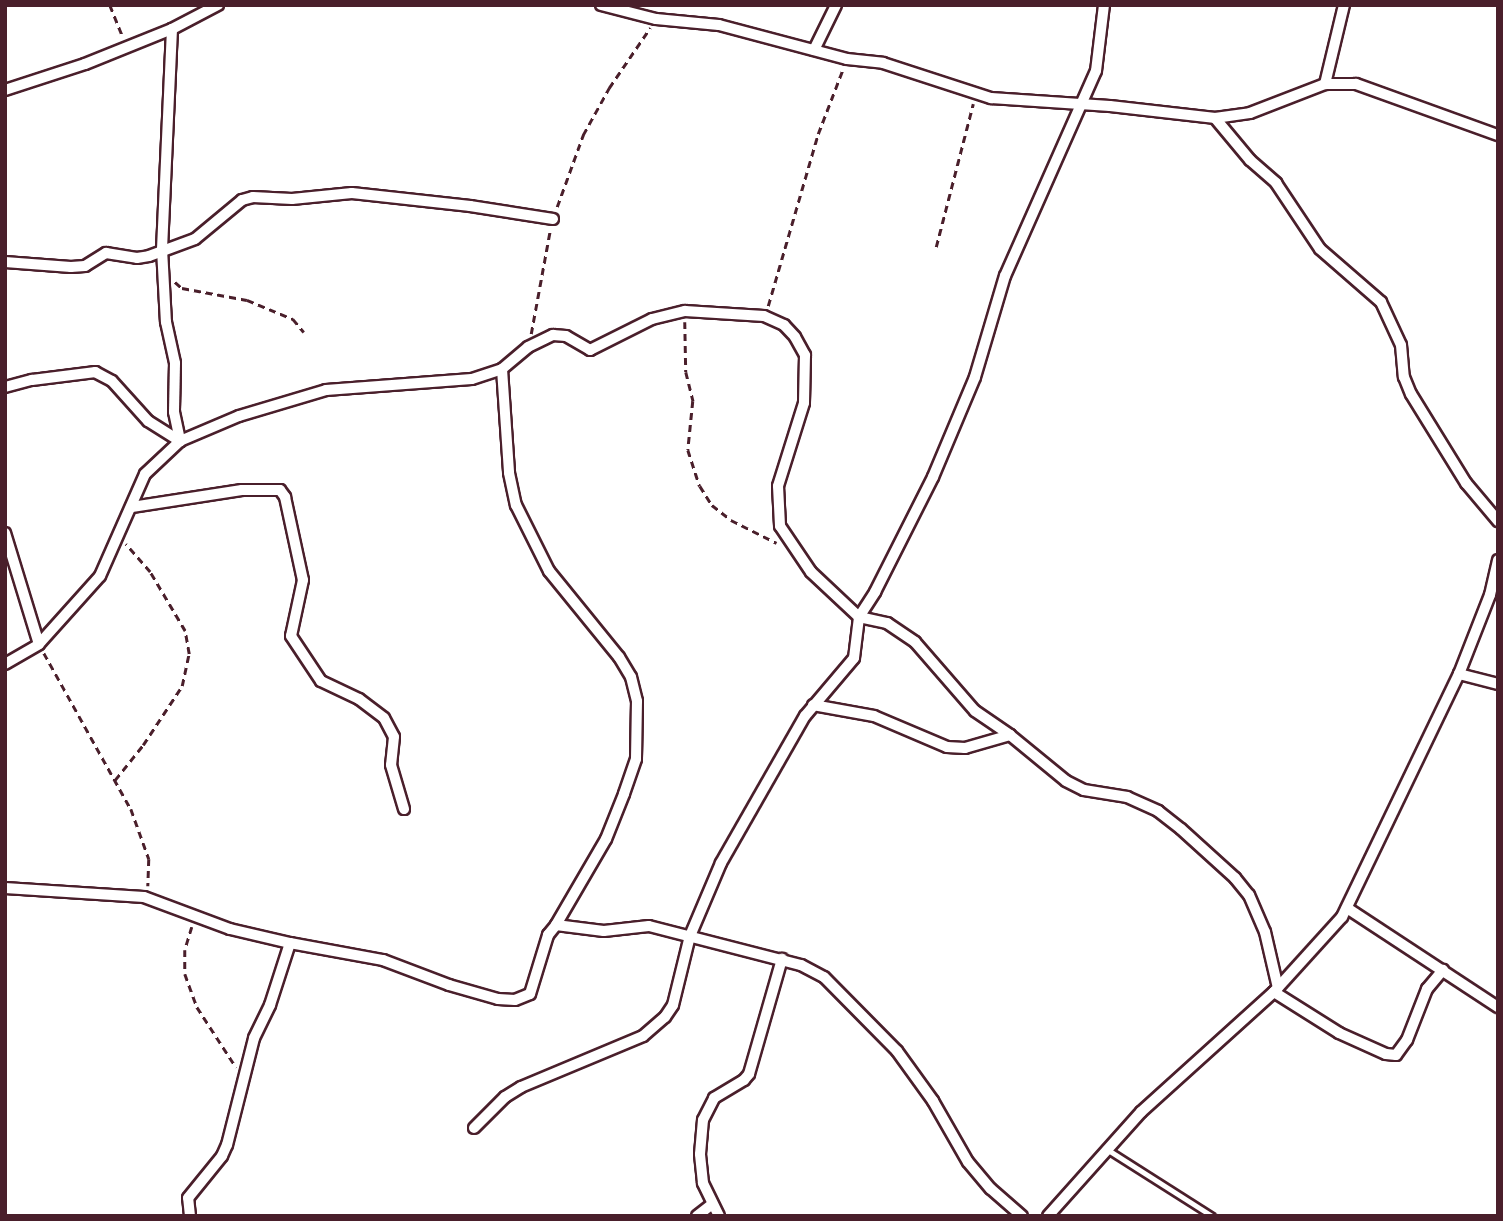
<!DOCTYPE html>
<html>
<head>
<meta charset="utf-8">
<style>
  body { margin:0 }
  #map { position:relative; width:1503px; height:1221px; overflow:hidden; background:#fff; font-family:Delius,sans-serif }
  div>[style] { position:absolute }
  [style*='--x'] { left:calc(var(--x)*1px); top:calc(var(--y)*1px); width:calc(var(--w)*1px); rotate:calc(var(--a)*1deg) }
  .path>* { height:2.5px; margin-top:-1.25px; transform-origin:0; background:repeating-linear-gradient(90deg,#4a1f2b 0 7px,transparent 0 12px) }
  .roads { filter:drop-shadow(2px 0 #4a1f2b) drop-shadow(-2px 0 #4a1f2b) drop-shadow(0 2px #4a1f2b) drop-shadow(0 -2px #4a1f2b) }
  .lane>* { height:5px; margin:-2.5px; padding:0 2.5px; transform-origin:2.5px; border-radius:2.5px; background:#fff }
  .street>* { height:10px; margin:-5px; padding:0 5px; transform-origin:5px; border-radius:5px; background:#fff }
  span { translate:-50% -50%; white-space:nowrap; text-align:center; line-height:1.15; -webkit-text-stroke:5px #fff; paint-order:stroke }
  .frame { position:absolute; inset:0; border:7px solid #4a1f2b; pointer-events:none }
</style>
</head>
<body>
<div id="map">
  <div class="path">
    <i style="--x:110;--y:5;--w:35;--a:68"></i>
    <i style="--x:557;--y:207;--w:77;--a:-70.1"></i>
    <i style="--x:583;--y:135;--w:54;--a:-61"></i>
    <i style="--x:609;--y:88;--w:73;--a:-55.7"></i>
    <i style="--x:936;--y:247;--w:148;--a:-75.5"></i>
    <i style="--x:175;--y:282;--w:9;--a:41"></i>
    <i style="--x:182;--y:288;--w:66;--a:10.5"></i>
    <i style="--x:247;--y:300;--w:50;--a:22.4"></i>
    <i style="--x:293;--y:319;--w:17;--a:50"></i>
    <i style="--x:768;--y:306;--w:179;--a:-73.8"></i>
    <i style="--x:818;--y:134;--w:70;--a:-69"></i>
    <i style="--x:685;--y:322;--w:50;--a:88.9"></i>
    <i style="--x:686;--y:372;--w:30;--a:76"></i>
    <i style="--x:693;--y:401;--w:49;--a:95.8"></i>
    <i style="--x:688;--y:450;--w:38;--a:72"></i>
    <i style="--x:700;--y:486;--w:22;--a:58"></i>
    <i style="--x:712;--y:505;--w:24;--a:38"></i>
    <i style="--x:731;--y:520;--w:51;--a:26.6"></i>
    <i style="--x:531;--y:334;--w:106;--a:-79.6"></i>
    <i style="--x:44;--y:653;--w:179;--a:60.9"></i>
    <i style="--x:131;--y:809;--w:53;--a:70.2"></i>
    <i style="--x:149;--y:859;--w:27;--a:92"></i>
    <i style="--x:115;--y:780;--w:45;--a:-51.3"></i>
    <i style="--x:143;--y:745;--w:71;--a:-56.5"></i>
    <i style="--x:182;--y:686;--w:33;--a:-78"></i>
    <i style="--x:189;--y:654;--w:23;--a:-100"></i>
    <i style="--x:185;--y:631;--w:69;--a:-120.7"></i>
    <i style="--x:150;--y:572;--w:37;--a:-131"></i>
    <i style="--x:192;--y:927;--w:24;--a:107"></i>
    <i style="--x:185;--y:950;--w:24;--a:90"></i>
    <i style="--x:185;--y:974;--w:35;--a:70"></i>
    <i style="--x:197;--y:1007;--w:72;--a:57"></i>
  </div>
  <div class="roads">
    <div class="lane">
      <i style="--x:1108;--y:1150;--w:123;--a:32.4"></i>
    </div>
    <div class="street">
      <i style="--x:601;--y:5;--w:57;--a:14.3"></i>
      <i style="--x:656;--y:19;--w:63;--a:5.4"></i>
      <i style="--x:719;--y:25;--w:132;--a:14.9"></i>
      <i style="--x:847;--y:59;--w:36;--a:6"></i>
      <i style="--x:883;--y:63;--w:114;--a:18"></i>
      <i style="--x:991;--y:98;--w:119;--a:3.8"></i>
      <i style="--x:1110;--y:106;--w:106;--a:6.5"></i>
      <i style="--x:1215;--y:118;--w:35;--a:-8"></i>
      <i style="--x:1250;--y:113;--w:80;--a:-21.1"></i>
      <i style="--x:1325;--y:84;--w:31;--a:0"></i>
      <i style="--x:1356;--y:84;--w:151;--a:19.8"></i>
      <i style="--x:172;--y:29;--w:220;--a:92.6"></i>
      <i style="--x:162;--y:249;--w:73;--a:86.9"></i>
      <i style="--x:166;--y:322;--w:42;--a:77.6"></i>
      <i style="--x:175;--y:363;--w:49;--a:91.2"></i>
      <i style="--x:174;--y:412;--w:30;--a:78"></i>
      <i style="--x:814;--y:50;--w:50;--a:-63.9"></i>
      <i style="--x:1325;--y:84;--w:81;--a:-76.5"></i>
      <i style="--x:5;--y:90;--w:84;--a:-18"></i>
      <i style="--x:85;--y:64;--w:94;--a:-21.9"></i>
      <i style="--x:172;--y:29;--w:52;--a:-27.6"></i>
      <i style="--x:1215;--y:118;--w:55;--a:50.2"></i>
      <i style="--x:1250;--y:160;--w:35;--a:41"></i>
      <i style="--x:1276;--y:183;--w:79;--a:56.3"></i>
      <i style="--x:1320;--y:249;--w:81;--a:41"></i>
      <i style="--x:1381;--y:302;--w:47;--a:65.1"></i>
      <i style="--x:1401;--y:345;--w:32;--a:85"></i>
      <i style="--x:1404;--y:377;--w:18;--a:68"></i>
      <i style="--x:1411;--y:394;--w:105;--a:58.3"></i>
      <i style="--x:1466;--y:483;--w:50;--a:49.9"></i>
      <i style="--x:5;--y:262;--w:66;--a:4.3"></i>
      <i style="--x:71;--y:267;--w:14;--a:-4"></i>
      <i style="--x:85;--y:266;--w:25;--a:-32"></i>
      <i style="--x:106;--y:253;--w:31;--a:9"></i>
      <i style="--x:137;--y:258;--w:12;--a:-9"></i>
      <i style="--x:149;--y:256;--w:49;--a:-20.3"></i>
      <i style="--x:195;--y:239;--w:61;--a:-39.7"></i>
      <i style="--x:242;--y:200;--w:11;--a:-15"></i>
      <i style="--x:253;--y:197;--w:39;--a:3"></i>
      <i style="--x:292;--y:199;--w:60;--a:-5.7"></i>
      <i style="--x:352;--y:193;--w:119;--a:6.3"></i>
      <i style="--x:470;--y:206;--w:84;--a:8.9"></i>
      <i style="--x:502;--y:369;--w:104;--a:86.1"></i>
      <i style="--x:509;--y:473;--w:33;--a:78"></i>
      <i style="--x:516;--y:505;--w:74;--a:63.4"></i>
      <i style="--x:549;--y:571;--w:111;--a:50.9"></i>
      <i style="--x:619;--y:657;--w:23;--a:59"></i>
      <i style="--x:631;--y:677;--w:25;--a:76"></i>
      <i style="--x:637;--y:701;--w:58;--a:91"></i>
      <i style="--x:636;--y:759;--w:37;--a:109"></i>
      <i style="--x:624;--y:794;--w:48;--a:111.8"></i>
      <i style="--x:606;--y:839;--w:99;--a:120.2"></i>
      <i style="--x:5;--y:387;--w:28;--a:-15"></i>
      <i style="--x:32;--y:380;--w:64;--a:-7.2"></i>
      <i style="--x:95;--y:372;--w:19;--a:28"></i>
      <i style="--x:112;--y:381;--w:54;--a:48"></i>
      <i style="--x:148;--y:421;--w:38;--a:32"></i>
      <i style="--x:132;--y:507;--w:111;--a:-8.8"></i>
      <i style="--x:242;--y:490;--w:38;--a:0"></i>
      <i style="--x:280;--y:490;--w:9;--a:54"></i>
      <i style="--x:285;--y:497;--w:85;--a:77.8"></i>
      <i style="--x:303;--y:580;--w:57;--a:102.1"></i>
      <i style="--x:291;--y:636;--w:54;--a:56.3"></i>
      <i style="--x:321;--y:681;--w:42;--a:25.3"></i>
      <i style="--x:359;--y:699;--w:31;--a:37"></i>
      <i style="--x:384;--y:718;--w:21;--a:62"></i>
      <i style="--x:394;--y:737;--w:28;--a:96"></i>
      <i style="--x:391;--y:765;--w:46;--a:73.5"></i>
      <i style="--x:5;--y:533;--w:116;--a:73"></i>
      <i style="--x:5;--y:664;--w:39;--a:-30"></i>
      <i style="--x:39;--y:644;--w:91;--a:-48.1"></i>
      <i style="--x:100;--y:576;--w:111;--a:-66.2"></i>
      <i style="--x:145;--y:474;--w:48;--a:-43.3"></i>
      <i style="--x:180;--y:441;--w:64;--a:-23"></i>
      <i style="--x:239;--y:416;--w:91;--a:-16.6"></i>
      <i style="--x:326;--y:390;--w:146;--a:-4.3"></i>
      <i style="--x:472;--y:379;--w:32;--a:-18"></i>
      <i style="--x:502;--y:369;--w:34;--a:-40"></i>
      <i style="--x:528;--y:347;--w:28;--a:-26"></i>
      <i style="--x:553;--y:335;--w:13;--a:4"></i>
      <i style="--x:566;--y:336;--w:28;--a:30"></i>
      <i style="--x:590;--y:350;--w:69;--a:-26.6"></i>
      <i style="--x:652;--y:319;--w:34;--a:-14"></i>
      <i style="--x:685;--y:311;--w:79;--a:3.6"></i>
      <i style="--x:764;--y:316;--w:22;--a:24"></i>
      <i style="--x:784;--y:325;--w:16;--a:47"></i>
      <i style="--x:795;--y:337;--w:21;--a:61"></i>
      <i style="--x:805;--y:355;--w:48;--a:91.2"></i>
      <i style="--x:804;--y:403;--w:87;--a:107.4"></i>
      <i style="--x:778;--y:486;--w:40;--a:87.1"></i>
      <i style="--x:780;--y:526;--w:55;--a:56"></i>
      <i style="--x:811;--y:572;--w:66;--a:43.2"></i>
      <i style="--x:859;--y:617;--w:30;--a:-57"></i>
      <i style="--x:875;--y:592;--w:129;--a:-63.2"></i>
      <i style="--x:933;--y:477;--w:108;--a:-67.2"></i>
      <i style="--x:975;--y:377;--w:105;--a:-73.5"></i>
      <i style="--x:1005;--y:276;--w:224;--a:-66.1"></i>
      <i style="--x:1096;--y:71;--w:66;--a:-83.1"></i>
      <i style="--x:1459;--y:674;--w:40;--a:14.4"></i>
      <i style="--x:813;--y:705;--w:62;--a:10.2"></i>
      <i style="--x:874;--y:716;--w:79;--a:23"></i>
      <i style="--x:947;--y:747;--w:18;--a:3"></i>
      <i style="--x:965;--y:748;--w:47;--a:-16.1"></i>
      <i style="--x:5;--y:888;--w:139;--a:3.7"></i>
      <i style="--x:144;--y:897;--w:92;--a:20.4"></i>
      <i style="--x:230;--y:929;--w:62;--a:13.1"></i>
      <i style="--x:290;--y:943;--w:95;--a:10.4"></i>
      <i style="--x:383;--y:960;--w:71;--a:20.7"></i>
      <i style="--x:449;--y:985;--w:51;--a:15.9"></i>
      <i style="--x:498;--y:999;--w:17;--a:3"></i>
      <i style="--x:515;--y:1000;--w:16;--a:-22"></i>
      <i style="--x:530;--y:994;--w:62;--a:-73"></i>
      <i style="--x:548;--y:935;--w:13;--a:-51"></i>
      <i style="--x:556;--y:925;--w:48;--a:7.1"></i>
      <i style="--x:604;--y:931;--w:45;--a:-6.3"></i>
      <i style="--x:649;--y:926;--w:157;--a:14.4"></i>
      <i style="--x:801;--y:965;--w:26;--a:28"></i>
      <i style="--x:824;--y:977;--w:104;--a:45.4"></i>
      <i style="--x:897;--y:1051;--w:62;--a:54.2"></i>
      <i style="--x:933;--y:1101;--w:70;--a:60.2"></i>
      <i style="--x:968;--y:1162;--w:35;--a:50"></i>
      <i style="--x:991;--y:1189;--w:41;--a:41.1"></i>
      <i style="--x:1347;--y:908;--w:181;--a:33.3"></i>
      <i style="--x:1274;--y:992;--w:77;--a:32.2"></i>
      <i style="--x:1339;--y:1033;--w:51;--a:24.1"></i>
      <i style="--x:1386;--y:1054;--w:10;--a:6"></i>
      <i style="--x:1396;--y:1055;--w:19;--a:-54"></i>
      <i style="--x:1407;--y:1040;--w:55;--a:-68.6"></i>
      <i style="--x:1427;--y:989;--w:25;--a:-50"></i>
      <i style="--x:474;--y:1128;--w:44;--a:-45"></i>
      <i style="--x:505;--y:1097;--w:19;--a:-32"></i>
      <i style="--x:521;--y:1087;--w:132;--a:-22.7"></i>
      <i style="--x:643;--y:1036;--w:29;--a:-41"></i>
      <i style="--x:665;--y:1017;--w:14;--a:-56"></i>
      <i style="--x:673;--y:1005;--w:71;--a:-76.2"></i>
      <i style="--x:690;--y:936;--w:79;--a:-67"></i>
      <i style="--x:721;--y:863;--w:169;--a:-60.3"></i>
      <i style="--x:805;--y:716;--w:76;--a:-49.8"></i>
      <i style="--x:854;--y:658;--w:41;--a:-83"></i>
      <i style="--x:859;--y:617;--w:29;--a:12"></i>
      <i style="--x:887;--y:623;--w:34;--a:34"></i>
      <i style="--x:915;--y:642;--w:91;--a:49"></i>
      <i style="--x:975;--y:711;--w:42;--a:34.4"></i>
      <i style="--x:1010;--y:735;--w:72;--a:39.4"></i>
      <i style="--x:1066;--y:781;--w:20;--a:27"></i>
      <i style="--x:1084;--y:790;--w:44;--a:9.2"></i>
      <i style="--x:1127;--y:797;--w:34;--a:24"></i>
      <i style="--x:1158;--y:811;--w:29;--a:38"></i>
      <i style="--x:1181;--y:829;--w:73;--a:42.2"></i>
      <i style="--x:1235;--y:878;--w:22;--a:51"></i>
      <i style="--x:1249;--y:895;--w:40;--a:66.6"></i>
      <i style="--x:1265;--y:932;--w:57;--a:76.9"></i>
      <i style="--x:190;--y:1216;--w:18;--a:-96"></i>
      <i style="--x:188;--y:1198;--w:54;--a:-51"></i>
      <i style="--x:222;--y:1156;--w:12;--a:-66"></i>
      <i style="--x:227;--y:1145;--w:110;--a:-75.8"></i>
      <i style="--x:254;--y:1038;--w:37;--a:-64"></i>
      <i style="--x:270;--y:1005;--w:65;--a:-72.1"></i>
      <i style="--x:697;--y:1216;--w:18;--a:-38"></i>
      <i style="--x:719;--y:1216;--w:37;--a:-116"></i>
      <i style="--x:703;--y:1183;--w:29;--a:-96"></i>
      <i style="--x:700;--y:1154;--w:34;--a:-85"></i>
      <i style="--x:703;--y:1120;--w:25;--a:-63"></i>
      <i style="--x:714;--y:1098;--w:35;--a:-31"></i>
      <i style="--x:744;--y:1080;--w:8;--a:-50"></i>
      <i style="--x:749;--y:1074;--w:120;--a:-74"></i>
      <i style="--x:1048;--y:1216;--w:140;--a:-48.2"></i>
      <i style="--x:1141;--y:1112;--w:179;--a:-42.1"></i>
      <i style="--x:1274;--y:992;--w:101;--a:-47.8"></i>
      <i style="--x:1342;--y:917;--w:270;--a:-64.3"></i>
      <i style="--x:1459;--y:674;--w:85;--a:-68.6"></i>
      <i style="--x:1490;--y:595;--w:36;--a:-77"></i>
    </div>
  </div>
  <div class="frame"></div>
</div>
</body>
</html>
